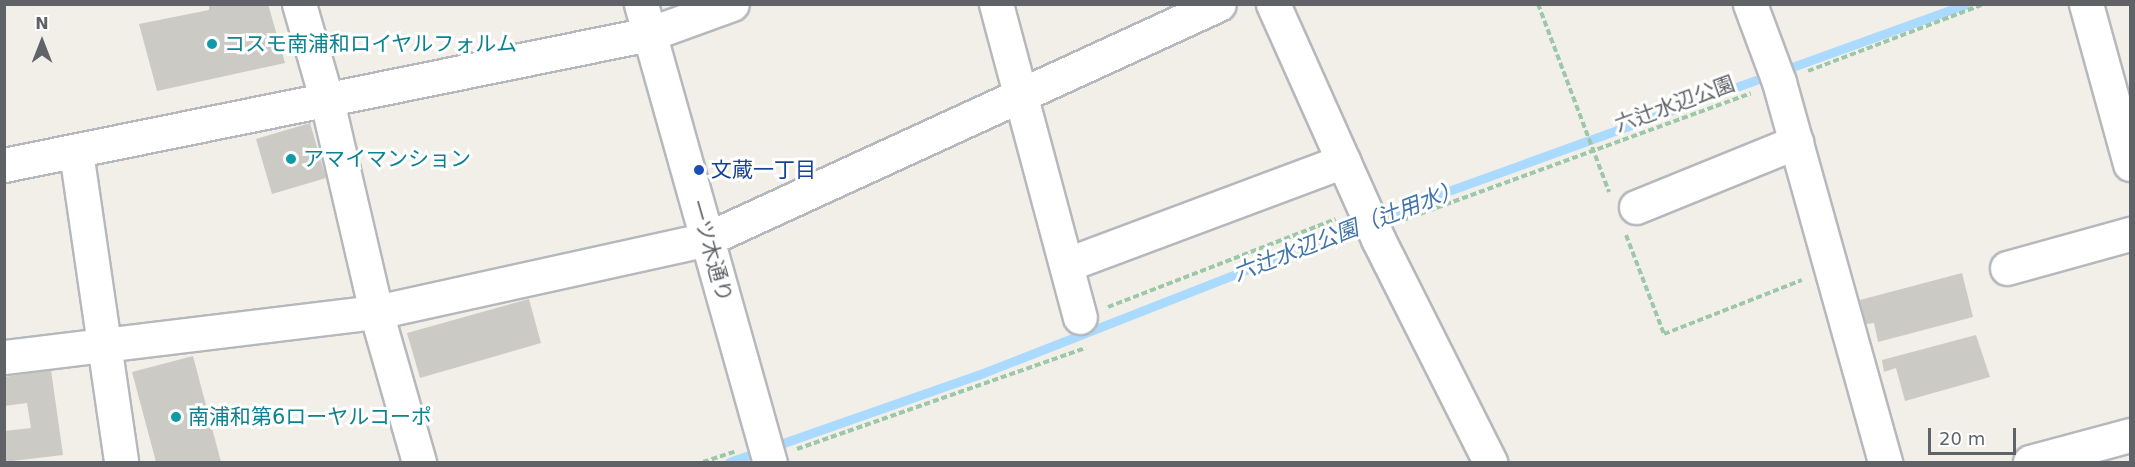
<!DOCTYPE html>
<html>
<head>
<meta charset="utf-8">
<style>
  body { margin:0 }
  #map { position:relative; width:2135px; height:467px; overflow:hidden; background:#f1efe8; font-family:"DejaVu Sans","Noto Sans JP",sans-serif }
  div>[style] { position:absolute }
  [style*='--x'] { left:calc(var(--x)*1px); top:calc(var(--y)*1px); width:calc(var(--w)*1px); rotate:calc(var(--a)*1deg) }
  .stream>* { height:9px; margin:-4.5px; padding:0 4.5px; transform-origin:4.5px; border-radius:4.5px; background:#aadaff }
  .building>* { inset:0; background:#cccac5 }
  .path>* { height:4px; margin-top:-2px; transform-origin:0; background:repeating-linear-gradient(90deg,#9cc7a9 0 6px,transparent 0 9px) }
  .roads { filter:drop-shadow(2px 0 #b5b8bc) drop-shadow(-2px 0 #b5b8bc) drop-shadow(0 2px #b5b8bc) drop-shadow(0 -2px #b5b8bc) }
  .minor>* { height:33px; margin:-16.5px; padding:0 16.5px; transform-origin:16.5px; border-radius:16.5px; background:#fff }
  .dots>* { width:16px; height:16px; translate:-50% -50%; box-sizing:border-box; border:3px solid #fff; border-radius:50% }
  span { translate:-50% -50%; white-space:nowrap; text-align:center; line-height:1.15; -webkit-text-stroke:6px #fff; paint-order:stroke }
  .culture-label { font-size:21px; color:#0d838f }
  .left { translate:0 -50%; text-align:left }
  .street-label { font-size:21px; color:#5f6368 }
  .transit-label { font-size:21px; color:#164399 }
  .water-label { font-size:22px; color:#4174aa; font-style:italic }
  .frame { position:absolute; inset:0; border:6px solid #5f6368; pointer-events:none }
  .north { position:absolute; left:12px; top:12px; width:60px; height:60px; -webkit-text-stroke:4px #fff; paint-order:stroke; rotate:0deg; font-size:16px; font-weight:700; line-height:24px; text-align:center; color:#5f6368 }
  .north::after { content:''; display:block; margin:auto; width:21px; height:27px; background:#5f6368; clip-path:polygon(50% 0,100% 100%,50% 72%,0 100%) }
  .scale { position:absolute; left:1928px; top:428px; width:88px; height:27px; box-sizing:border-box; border:3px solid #5f6368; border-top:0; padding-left:8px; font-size:18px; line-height:21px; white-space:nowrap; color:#5f6368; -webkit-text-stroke:4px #fff; paint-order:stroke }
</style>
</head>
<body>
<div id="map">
  <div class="stream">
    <i style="--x:729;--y:462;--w:264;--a:-19.3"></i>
    <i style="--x:978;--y:375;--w:496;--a:-21.4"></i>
    <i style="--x:1440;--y:194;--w:560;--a:-19.83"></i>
  </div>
  <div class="building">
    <i style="clip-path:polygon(209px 4px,268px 4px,285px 63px,157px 91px,139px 24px,209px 10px)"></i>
    <i style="clip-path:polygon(310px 123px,326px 178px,272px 194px,256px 139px)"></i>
    <i style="clip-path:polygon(1962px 273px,1973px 317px,1878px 342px,1874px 323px,1866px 324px,1860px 300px)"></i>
    <i style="clip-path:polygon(529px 299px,541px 343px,420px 378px,407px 333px)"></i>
    <i style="clip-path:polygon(1976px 335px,1990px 377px,1905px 401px,1896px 368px,1884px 372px,1882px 360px)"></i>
    <i style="clip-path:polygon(193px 356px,221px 462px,156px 462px,132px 372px)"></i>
    <i style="clip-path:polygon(51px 370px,63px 455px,4px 462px,4px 431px,31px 428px,27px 403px,4px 406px,4px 377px)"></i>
  </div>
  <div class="path">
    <i style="--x:1538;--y:4;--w:201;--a:69.3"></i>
    <i style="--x:1808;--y:71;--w:188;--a:-20.8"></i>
    <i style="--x:1403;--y:220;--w:370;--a:-20"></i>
    <i style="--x:1626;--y:235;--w:106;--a:69"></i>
    <i style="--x:1664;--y:334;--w:148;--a:-21.4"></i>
    <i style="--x:1108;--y:307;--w:244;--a:-21.1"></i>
    <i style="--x:797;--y:449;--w:306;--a:-19.3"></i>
    <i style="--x:703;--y:462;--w:35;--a:-18"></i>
  </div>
  <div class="roads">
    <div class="minor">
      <i style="--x:299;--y:4;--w:101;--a:73.9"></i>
      <i style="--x:327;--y:101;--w:217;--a:76.9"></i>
      <i style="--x:376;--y:312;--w:156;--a:74"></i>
      <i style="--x:641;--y:4;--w:476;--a:74.3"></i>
      <i style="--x:996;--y:4;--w:324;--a:75"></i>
      <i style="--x:1273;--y:4;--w:257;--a:65.9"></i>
      <i style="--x:1378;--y:239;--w:250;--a:63.3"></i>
      <i style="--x:1750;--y:4;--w:83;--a:69.6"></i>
      <i style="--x:1779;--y:82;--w:395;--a:74.4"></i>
      <i style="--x:2086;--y:4;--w:166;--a:74.6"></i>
      <i style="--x:76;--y:152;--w:313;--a:81.7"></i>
      <i style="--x:4;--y:165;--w:658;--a:-11.48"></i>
      <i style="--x:649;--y:34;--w:88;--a:-19.9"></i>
      <i style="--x:1636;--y:207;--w:173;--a:-22.1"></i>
      <i style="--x:1068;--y:264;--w:294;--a:-20.5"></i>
      <i style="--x:2007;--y:268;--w:128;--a:-15.5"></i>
      <i style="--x:4;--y:357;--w:375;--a:-6.9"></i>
      <i style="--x:376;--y:312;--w:339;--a:-12.4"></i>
      <i style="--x:707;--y:239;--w:563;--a:-24.65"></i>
      <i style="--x:2030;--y:462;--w:104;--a:-15.1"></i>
    </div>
  </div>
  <div class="dots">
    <i style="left:212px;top:44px;background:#0f9aa8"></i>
    <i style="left:291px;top:159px;background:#0f9aa8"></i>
    <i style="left:699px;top:170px;background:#1a4fb4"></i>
    <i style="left:176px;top:417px;background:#0f9aa8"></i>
  </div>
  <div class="culture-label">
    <span class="left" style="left:224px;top:44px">コスモ南浦和ロイヤルフォルム</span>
    <span class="left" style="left:303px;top:159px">アマイマンション</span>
    <span class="left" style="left:188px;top:417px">南浦和第6ローヤルコーポ</span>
  </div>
  <div class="street-label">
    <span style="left:1675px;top:104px;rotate:-20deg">六辻水辺公園</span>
    <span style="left:711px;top:251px;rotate:74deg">一ツ木通り</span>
  </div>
  <div class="transit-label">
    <span class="left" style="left:711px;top:170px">文蔵一丁目</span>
  </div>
  <div class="water-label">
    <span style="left:1347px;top:231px;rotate:-21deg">六辻水辺公園（辻用水）</span>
  </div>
  <div class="frame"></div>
  <div class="north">N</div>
  <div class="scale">20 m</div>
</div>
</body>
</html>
